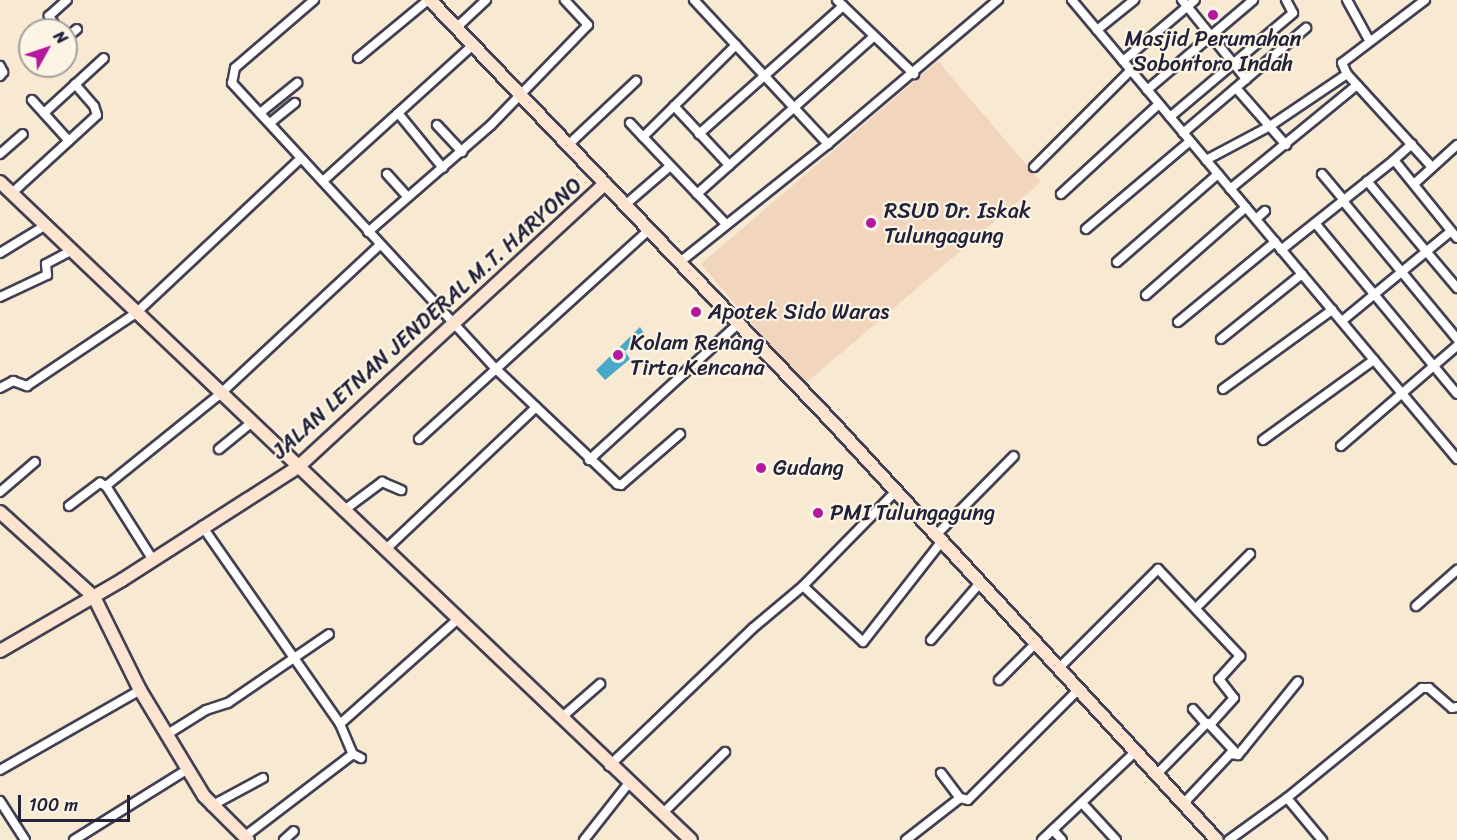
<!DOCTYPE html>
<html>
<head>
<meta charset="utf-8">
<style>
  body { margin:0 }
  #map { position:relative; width:1457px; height:840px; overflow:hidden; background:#f8e9d3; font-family:Sriracha,sans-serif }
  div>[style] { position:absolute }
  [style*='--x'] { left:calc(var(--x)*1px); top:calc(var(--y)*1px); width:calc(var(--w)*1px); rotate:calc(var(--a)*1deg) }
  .built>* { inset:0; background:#f1d5bd }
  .water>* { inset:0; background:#49a8c8 }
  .roads { filter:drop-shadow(2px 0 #424052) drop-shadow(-2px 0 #424052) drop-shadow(0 2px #424052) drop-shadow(0 -2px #424052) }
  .street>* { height:8px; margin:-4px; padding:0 4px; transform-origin:4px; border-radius:4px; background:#fff }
  .secondary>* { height:12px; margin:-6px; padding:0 6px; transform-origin:6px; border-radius:6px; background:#fde4d0 }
  .dots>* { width:16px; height:16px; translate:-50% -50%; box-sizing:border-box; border:3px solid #fcf5e5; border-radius:50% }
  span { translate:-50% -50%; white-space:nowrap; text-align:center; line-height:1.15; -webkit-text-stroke:4.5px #fcf5e5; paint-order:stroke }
  .poi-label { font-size:22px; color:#22223b }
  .left { translate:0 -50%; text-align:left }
  .street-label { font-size:22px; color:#22223b }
  .north { position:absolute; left:18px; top:18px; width:60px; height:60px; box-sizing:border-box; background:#fcf5e5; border:2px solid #a5a1a1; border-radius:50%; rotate:50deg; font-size:16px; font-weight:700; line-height:24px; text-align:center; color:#22223b }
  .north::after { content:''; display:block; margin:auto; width:21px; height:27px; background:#b5179e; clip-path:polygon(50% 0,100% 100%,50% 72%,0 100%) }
  .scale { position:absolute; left:18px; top:795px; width:112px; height:27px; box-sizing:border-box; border:3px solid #22223b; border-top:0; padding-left:8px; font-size:18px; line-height:21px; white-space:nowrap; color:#22223b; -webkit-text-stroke:4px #fcf5e5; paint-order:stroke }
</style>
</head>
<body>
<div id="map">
  <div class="built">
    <i style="clip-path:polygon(938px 61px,1041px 182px,804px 385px,701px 264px)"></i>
  </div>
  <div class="water">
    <i style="clip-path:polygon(640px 327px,645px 335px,625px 351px,630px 359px,605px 380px,596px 370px)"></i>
  </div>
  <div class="roads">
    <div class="street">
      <i style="--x:314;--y:0;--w:104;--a:139.3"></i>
      <i style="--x:235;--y:68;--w:15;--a:101"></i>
      <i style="--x:232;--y:83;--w:391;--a:47.3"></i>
      <i style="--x:497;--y:370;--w:166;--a:43.5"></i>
      <i style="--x:617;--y:484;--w:4;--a:14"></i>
      <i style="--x:621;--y:485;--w:78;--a:-40.8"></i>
      <i style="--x:694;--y:0;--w:197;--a:47.1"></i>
      <i style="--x:837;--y:0;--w:107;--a:43.9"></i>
      <i style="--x:1072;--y:0;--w:599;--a:50.01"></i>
      <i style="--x:1182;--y:0;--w:102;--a:51"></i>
      <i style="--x:1347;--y:0;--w:46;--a:61.2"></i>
      <i style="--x:1425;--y:0;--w:104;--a:142.8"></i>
      <i style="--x:1342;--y:63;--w:12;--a:66"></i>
      <i style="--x:1347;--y:74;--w:126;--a:47.6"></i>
      <i style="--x:456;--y:28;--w:41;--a:-43"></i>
      <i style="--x:58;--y:30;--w:17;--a:-123"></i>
      <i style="--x:49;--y:16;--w:24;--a:-42"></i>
      <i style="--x:1097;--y:30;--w:48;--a:-39"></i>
      <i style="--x:66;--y:38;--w:14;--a:-39"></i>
      <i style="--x:358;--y:58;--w:91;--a:-39.6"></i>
      <i style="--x:1123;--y:61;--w:94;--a:-40.3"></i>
      <i style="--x:0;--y:66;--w:7;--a:63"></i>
      <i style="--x:3;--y:72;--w:5;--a:127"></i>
      <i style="--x:1236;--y:88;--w:76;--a:48.7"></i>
      <i style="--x:1147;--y:90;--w:139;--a:-40.3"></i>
      <i style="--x:32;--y:100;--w:55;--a:47.9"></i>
      <i style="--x:674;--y:106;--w:81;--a:47"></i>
      <i style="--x:44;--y:113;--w:81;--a:-42.5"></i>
      <i style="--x:260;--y:113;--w:48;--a:-39"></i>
      <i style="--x:398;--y:113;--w:71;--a:50.7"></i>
      <i style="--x:1170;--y:117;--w:161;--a:-40.2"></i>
      <i style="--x:1293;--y:13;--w:15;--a:-118"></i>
      <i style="--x:270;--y:123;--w:32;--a:-39"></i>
      <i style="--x:630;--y:123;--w:19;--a:47"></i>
      <i style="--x:437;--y:125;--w:37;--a:47"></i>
      <i style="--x:1183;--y:133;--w:162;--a:-40.5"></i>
      <i style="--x:699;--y:134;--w:193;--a:-41.6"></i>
      <i style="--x:567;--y:146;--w:95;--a:-43.3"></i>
      <i style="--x:0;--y:154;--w:30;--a:-41"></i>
      <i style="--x:1206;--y:160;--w:72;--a:-28"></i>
      <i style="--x:1270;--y:126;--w:93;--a:-34"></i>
      <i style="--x:1394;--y:160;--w:24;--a:-42"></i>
      <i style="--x:1034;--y:167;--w:137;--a:-45"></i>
      <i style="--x:387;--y:174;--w:31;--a:48"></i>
      <i style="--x:1322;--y:174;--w:34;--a:50"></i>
      <i style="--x:323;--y:181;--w:201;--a:-42.2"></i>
      <i style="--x:1367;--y:181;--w:140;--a:49.9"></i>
      <i style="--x:1414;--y:184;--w:58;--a:-42.2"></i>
      <i style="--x:1230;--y:189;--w:164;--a:-39.3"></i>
      <i style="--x:12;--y:193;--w:115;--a:-42.5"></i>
      <i style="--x:97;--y:115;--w:9;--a:-108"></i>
      <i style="--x:94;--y:106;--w:29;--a:-131"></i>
      <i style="--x:697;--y:194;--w:236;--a:-41.7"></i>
      <i style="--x:1061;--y:194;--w:133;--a:-42.6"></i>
      <i style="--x:1343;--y:201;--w:179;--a:50.4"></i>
      <i style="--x:625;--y:205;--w:58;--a:-40.8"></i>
      <i style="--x:1256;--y:219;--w:12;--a:-42"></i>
      <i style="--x:725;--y:223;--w:119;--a:-133.6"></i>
      <i style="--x:643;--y:137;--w:131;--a:-44.7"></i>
      <i style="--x:1315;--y:223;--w:222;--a:50.3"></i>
      <i style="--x:1086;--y:229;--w:136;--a:-40.2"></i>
      <i style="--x:368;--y:232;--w:163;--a:-41"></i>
      <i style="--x:491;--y:125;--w:139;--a:-45.9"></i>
      <i style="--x:588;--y:25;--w:34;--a:-133"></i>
      <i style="--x:1281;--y:250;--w:144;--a:-38.5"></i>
      <i style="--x:1394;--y:160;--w:100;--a:51.1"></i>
      <i style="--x:0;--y:253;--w:54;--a:-31.3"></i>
      <i style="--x:680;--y:262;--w:189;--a:-38.6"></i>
      <i style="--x:828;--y:144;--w:223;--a:-40.3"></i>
      <i style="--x:1117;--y:262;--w:134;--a:-41.1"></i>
      <i style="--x:1146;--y:295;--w:133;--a:-41.3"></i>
      <i style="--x:0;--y:297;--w:52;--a:-25.1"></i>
      <i style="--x:47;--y:275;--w:11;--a:-95"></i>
      <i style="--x:46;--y:264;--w:30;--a:-28"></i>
      <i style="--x:1342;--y:321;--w:141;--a:-39.5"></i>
      <i style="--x:1178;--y:322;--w:126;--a:-39.5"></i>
      <i style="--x:1221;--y:339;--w:104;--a:-38.7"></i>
      <i style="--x:0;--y:388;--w:15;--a:-28"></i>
      <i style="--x:13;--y:381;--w:15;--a:20"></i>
      <i style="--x:27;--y:386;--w:131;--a:-33.8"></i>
      <i style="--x:136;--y:313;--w:226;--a:-43.2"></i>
      <i style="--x:1223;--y:389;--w:135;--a:-35.9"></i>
      <i style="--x:419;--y:439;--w:311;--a:-42.3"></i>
      <i style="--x:1263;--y:440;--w:137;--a:-35.8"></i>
      <i style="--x:1341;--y:446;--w:153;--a:-40.8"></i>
      <i style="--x:219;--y:449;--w:41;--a:-39.1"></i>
      <i style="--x:589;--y:460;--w:202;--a:-42.4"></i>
      <i style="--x:0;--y:492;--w:46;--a:-40.6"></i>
      <i style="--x:69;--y:506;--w:39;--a:-37"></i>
      <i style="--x:100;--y:483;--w:7;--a:27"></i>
      <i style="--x:343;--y:511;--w:49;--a:-36.6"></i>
      <i style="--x:382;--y:482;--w:21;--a:23"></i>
      <i style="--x:202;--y:526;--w:241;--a:55.1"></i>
      <i style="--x:340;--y:724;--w:33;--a:67"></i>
      <i style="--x:353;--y:754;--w:9;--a:27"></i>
      <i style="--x:935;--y:536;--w:112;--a:-45.4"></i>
      <i style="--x:385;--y:550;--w:208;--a:-43.4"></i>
      <i style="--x:153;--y:560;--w:88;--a:-122.4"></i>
      <i style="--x:106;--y:486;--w:146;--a:-38.9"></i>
      <i style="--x:220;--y:394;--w:219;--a:-43"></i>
      <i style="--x:803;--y:586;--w:82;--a:43"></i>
      <i style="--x:863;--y:642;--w:127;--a:-52"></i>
      <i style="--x:1416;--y:606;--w:55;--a:-41.3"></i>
      <i style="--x:1197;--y:607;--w:75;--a:-45"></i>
      <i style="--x:931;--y:640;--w:74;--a:-49.4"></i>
      <i style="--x:1059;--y:668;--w:140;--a:-45"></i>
      <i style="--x:1158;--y:569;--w:120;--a:46.7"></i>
      <i style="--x:1240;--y:656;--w:31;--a:132"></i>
      <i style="--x:1219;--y:679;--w:24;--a:52"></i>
      <i style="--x:1234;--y:698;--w:36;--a:132"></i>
      <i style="--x:1210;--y:725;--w:41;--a:47"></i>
      <i style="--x:999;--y:680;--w:52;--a:-45"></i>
      <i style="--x:1193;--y:709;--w:20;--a:49"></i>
      <i style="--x:561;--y:718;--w:52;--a:-41.1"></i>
      <i style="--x:340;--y:724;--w:158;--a:-41.7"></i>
      <i style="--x:166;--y:735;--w:47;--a:-32"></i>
      <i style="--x:206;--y:710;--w:23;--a:-18"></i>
      <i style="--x:228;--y:703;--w:122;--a:-34.3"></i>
      <i style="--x:609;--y:766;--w:199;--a:-43.8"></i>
      <i style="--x:753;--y:628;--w:65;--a:-40"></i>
      <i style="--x:803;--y:586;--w:132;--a:-45.6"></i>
      <i style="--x:0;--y:770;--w:161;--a:-29.7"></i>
      <i style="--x:941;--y:773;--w:31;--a:53"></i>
      <i style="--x:960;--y:798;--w:8;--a:14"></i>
      <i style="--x:968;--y:800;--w:156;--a:-45"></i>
      <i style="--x:1157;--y:774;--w:71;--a:-45.6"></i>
      <i style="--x:1207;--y:723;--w:4;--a:34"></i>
      <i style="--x:1287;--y:798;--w:55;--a:50.2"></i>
      <i style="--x:0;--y:801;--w:46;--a:57.3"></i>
      <i style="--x:1082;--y:803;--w:50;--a:47.4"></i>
      <i style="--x:1184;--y:803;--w:67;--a:-46.8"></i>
      <i style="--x:1230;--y:754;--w:8;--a:7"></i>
      <i style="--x:1238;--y:755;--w:8;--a:-50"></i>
      <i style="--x:1243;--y:749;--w:87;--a:-51"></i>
      <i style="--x:211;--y:806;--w:59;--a:-28.3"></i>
      <i style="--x:663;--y:813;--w:87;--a:-44.5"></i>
      <i style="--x:1053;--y:830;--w:13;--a:48"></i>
      <i style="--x:244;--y:837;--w:137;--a:-37.3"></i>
      <i style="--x:74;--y:840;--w:134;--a:-31.9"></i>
      <i style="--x:284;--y:840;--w:13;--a:-42"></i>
      <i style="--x:584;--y:840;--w:71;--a:-51.8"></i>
      <i style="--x:906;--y:840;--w:68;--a:-37.9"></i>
      <i style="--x:1042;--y:840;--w:129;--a:-43.4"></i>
      <i style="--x:1229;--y:840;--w:72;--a:-35.9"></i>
      <i style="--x:1287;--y:798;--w:174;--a:-39.2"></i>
      <i style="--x:1422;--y:688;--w:7;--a:0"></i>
      <i style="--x:1429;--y:688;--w:30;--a:41"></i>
      <i style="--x:1452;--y:708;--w:5;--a:-11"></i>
    </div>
    <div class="secondary">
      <i style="--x:430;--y:0;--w:586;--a:46.38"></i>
      <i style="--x:834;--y:424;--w:565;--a:47.37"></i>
      <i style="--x:0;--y:182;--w:954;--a:43.6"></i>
      <i style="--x:0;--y:512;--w:127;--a:42.1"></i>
      <i style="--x:94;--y:597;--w:104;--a:63.7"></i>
      <i style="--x:140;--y:690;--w:124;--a:58.9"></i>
      <i style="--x:204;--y:796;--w:62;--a:45"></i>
      <i style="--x:0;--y:651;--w:141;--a:-30.2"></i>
      <i style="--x:122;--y:580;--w:209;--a:-32.7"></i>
      <i style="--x:298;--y:467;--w:418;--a:-42.7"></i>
    </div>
  </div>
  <div class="dots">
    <i style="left:1213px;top:15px;background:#b5179e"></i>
    <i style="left:871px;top:223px;background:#b5179e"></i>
    <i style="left:696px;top:312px;background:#b5179e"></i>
    <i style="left:618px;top:355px;background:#b5179e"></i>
    <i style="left:761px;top:468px;background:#b5179e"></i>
    <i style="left:818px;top:513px;background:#b5179e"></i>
  </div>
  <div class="poi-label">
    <span style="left:1213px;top:51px">Masjid Perumahan<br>Sobontoro Indah</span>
    <span class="left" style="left:884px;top:223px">RSUD Dr. Iskak<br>Tulungagung</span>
    <span class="left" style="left:708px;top:312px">Apotek Sido Waras</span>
    <span class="left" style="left:630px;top:355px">Kolam Renang<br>Tirta Kencana</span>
    <span class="left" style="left:773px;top:468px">Gudang</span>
    <span class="left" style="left:830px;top:513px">PMI Tulungagung</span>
  </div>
  <div class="street-label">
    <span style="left:427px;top:318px;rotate:-42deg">JALAN LETNAN JENDERAL M.T. HARYONO</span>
  </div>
  <div class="north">N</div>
  <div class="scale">100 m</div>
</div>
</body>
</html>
